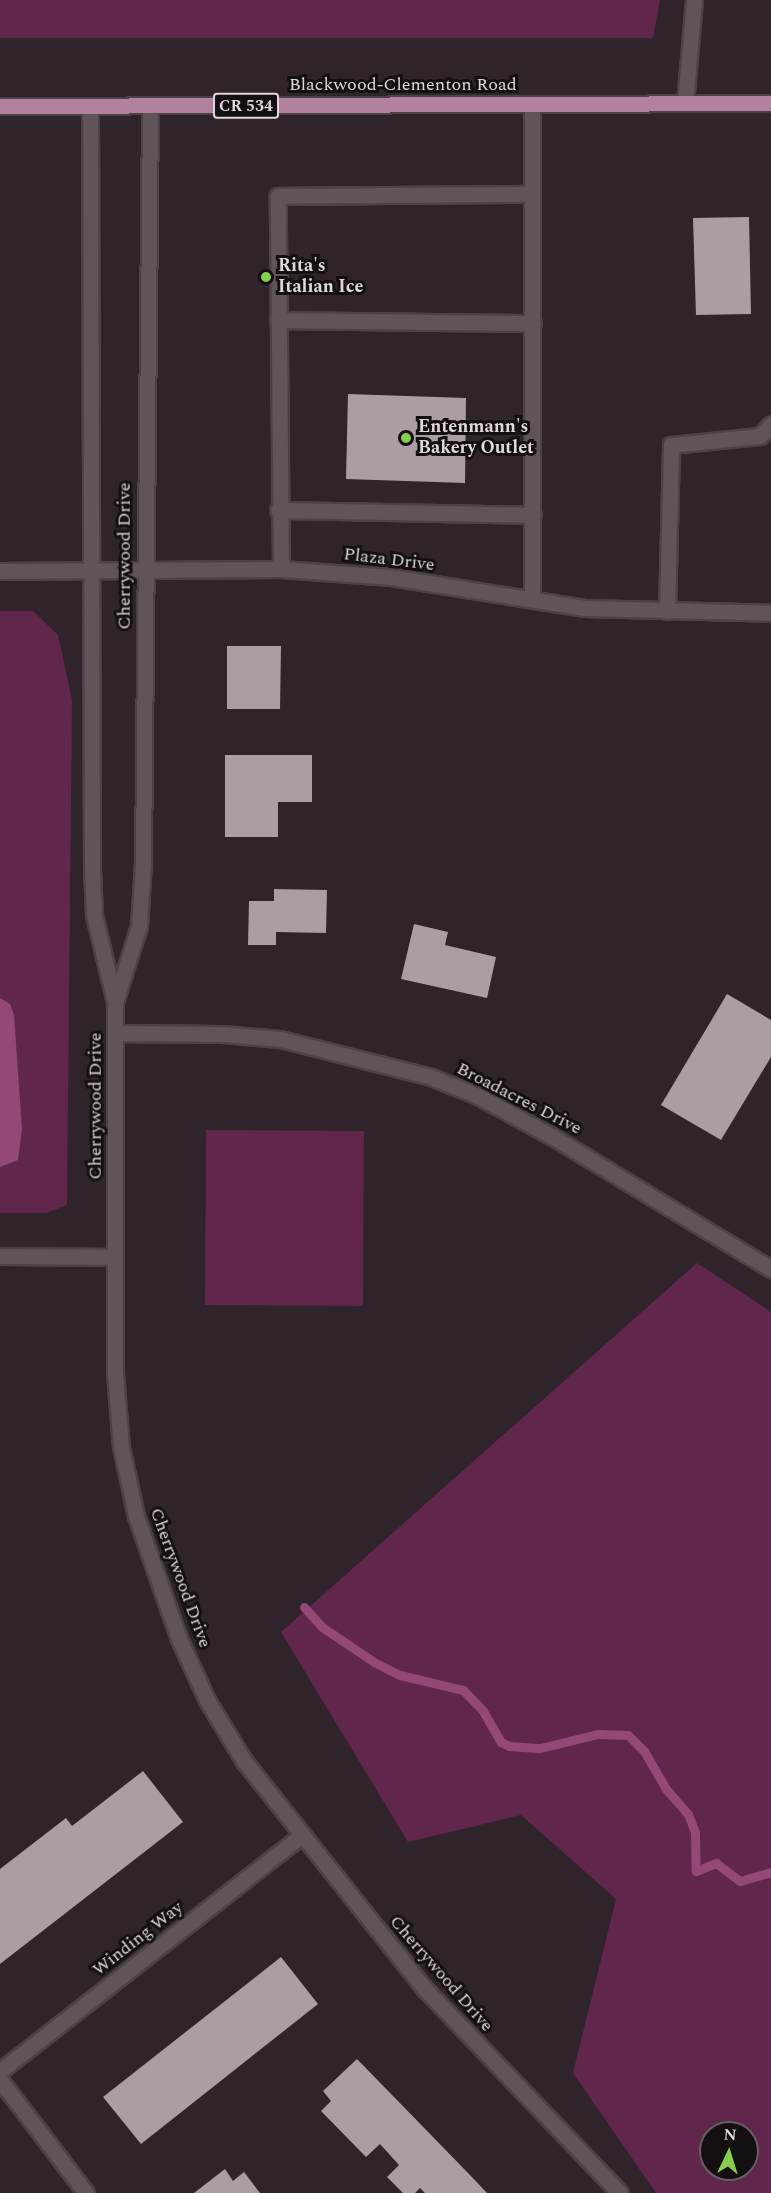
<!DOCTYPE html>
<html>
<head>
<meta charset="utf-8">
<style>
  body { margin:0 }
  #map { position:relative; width:771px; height:2193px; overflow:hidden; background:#2f242b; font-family:Spectral,serif }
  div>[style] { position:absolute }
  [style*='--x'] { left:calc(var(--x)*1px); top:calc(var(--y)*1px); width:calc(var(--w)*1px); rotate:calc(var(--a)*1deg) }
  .green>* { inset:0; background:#60264b }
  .water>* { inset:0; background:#944878 }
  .stream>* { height:9px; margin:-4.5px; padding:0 4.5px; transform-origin:4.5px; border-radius:4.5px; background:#944878 }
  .building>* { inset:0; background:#ab9da5 }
  .roads { filter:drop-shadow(2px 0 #4b4247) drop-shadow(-2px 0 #4b4247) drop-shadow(0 2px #4b4247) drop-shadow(0 -2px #4b4247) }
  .minor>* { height:15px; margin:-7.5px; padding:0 7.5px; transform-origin:7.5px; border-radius:7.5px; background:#60535a }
  .major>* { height:15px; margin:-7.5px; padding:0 7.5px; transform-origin:7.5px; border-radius:7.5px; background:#b1819d }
  .dots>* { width:16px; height:16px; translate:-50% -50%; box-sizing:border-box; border:3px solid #140f12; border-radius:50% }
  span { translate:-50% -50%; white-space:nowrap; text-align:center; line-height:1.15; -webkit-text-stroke:6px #140f12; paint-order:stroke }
  .shield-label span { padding:2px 4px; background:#140f12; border:2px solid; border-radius:4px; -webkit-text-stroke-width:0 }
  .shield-label { font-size:16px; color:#dfd7dc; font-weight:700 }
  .street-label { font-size:18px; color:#dfd7dc }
  .poi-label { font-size:18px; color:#dfd7dc; font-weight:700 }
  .left { translate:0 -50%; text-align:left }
  .north { position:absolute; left:699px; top:2121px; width:60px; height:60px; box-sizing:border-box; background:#140f12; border:2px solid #655f63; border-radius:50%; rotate:4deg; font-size:16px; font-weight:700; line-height:24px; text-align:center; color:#dfd7dc }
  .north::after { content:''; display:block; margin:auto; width:21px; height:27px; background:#87cf4a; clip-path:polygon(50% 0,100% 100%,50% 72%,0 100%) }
</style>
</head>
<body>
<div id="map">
  <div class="green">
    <i style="clip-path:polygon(0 0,660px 0,653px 38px,0 38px)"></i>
    <i style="clip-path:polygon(0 611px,33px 611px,58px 635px,72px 700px,67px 1205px,46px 1213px,0 1213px)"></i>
    <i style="clip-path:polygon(206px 1130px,364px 1131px,363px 1306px,205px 1305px)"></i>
    <i style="clip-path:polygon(evenodd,697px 1263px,771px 1312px,771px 2193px,656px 2193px,573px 2073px,616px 1899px,521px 1815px,408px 1842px,281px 1632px,697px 1263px,711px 2133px,747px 2133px,747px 2169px,711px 2169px,711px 2133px)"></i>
  </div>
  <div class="water">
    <i style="clip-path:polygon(0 998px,10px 1004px,14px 1015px,22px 1129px,18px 1160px,0 1167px)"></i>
  </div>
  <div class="stream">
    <i style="--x:304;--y:1607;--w:27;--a:48"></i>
    <i style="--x:322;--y:1627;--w:63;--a:33.9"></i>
    <i style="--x:374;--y:1662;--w:29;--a:27"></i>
    <i style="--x:400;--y:1675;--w:65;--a:13.4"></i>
    <i style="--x:463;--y:1690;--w:29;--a:46"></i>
    <i style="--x:483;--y:1711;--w:36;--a:60"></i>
    <i style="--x:501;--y:1742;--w:9;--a:27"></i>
    <i style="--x:509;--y:1746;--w:31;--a:4"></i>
    <i style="--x:540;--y:1748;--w:60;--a:-13.6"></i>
    <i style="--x:598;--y:1734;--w:30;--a:2"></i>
    <i style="--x:628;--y:1735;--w:23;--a:45"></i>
    <i style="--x:644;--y:1751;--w:44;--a:59.9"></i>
    <i style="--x:666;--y:1789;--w:33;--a:49"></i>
    <i style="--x:688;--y:1814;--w:19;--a:69"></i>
    <i style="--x:695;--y:1832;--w:39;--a:89"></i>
    <i style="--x:696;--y:1871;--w:22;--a:-22"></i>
    <i style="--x:716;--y:1863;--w:30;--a:37"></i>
    <i style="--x:740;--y:1881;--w:32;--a:-16"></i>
  </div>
  <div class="building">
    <i style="clip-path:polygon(749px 217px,751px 314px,696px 315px,693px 218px)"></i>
    <i style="clip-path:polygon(348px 394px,466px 398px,465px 483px,346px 479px)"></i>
    <i style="clip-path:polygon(227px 646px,281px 646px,280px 709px,227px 709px)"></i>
    <i style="clip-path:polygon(225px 755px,312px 755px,312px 802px,278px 802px,278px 837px,225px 837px)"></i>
    <i style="clip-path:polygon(274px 889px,327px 890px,326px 933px,276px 932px,276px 945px,248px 945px,249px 901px,274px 901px)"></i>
    <i style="clip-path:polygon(414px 924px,448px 932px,445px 945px,496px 957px,487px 998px,401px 979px)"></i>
    <i style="clip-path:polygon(727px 994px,771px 1020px,771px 1057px,721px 1140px,661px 1105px)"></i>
    <i style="clip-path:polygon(143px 1771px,183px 1822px,0 1964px,0 1869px,66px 1818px,72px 1826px)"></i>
    <i style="clip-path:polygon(281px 1957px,318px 2004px,141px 2144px,103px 2097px)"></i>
    <i style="clip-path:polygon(357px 2059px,469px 2174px,487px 2193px,425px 2193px,420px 2188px,415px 2193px,403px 2193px,387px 2177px,399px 2165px,380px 2144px,366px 2157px,321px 2111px,331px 2101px,323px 2091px)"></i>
    <i style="clip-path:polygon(225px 2169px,233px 2181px,244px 2172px,260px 2193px,194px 2193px)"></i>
  </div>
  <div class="roads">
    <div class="minor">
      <i style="--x:685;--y:103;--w:103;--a:-85"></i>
      <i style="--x:90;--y:107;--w:762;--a:89.85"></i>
      <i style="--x:92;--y:869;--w:46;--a:87.5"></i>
      <i style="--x:94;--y:915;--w:89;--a:76.4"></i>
      <i style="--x:115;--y:1002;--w:371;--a:90"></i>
      <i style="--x:115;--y:1373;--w:74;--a:85.4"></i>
      <i style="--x:121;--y:1447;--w:71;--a:77.7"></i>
      <i style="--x:136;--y:1516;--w:130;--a:70.7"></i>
      <i style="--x:179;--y:1639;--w:67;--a:65.3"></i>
      <i style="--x:207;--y:1700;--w:71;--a:58.8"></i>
      <i style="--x:244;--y:1761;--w:291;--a:51.6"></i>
      <i style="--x:425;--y:1989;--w:282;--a:46.3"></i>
      <i style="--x:278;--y:320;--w:255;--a:0.7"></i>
      <i style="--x:278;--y:510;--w:255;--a:1.1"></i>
      <i style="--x:281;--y:569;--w:373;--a:-90.5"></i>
      <i style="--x:278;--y:196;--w:253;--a:-0.5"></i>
      <i style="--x:0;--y:571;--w:281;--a:-0.4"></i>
      <i style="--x:281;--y:569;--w:110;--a:4.2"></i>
      <i style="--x:391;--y:577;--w:196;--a:9.1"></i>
      <i style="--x:585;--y:608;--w:186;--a:1.5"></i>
      <i style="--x:532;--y:599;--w:495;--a:-90"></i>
      <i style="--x:667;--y:611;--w:166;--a:-88.6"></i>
      <i style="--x:671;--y:445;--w:89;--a:-5.8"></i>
      <i style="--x:760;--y:436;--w:16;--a:-47"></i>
      <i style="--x:115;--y:1002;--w:80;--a:-72.5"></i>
      <i style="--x:139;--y:926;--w:63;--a:-86.4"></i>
      <i style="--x:143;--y:863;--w:757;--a:-89.47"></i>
      <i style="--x:115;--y:1033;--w:107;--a:0.5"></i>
      <i style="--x:222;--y:1034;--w:58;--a:4.9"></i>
      <i style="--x:280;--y:1039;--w:156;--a:14.1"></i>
      <i style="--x:431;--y:1077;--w:51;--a:22"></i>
      <i style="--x:478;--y:1096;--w:85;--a:28.7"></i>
      <i style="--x:553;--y:1137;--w:255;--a:31.2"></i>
      <i style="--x:0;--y:1256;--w:113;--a:0.5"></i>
      <i style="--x:0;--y:2071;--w:380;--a:-38"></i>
      <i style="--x:0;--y:2080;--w:142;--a:52.7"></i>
    </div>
    <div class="major">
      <i style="--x:0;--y:106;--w:771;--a:-0.22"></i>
    </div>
  </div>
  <div class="dots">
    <i style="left:266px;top:277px;background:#87cf4a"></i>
    <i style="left:406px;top:438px;background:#87cf4a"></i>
  </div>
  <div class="shield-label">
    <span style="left:246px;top:106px">CR 534</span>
  </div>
  <div class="street-label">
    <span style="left:403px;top:85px">Blackwood-Clementon Road</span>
    <span style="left:125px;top:556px;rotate:-90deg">Cherrywood Drive</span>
    <span style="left:389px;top:560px;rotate:7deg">Plaza Drive</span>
    <span style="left:519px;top:1099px;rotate:27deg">Broadacres Drive</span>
    <span style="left:96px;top:1106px;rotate:-90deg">Cherrywood Drive</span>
    <span style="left:180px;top:1578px;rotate:70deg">Cherrywood Drive</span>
    <span style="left:138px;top:1939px;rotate:-38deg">Winding Way</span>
    <span style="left:441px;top:1974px;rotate:49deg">Cherrywood Drive</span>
  </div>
  <div class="poi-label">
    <span class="left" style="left:278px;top:277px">Rita's<br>Italian Ice</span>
    <span class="left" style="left:418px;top:438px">Entenmann's<br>Bakery Outlet</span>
  </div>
  <div class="north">N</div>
</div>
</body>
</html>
